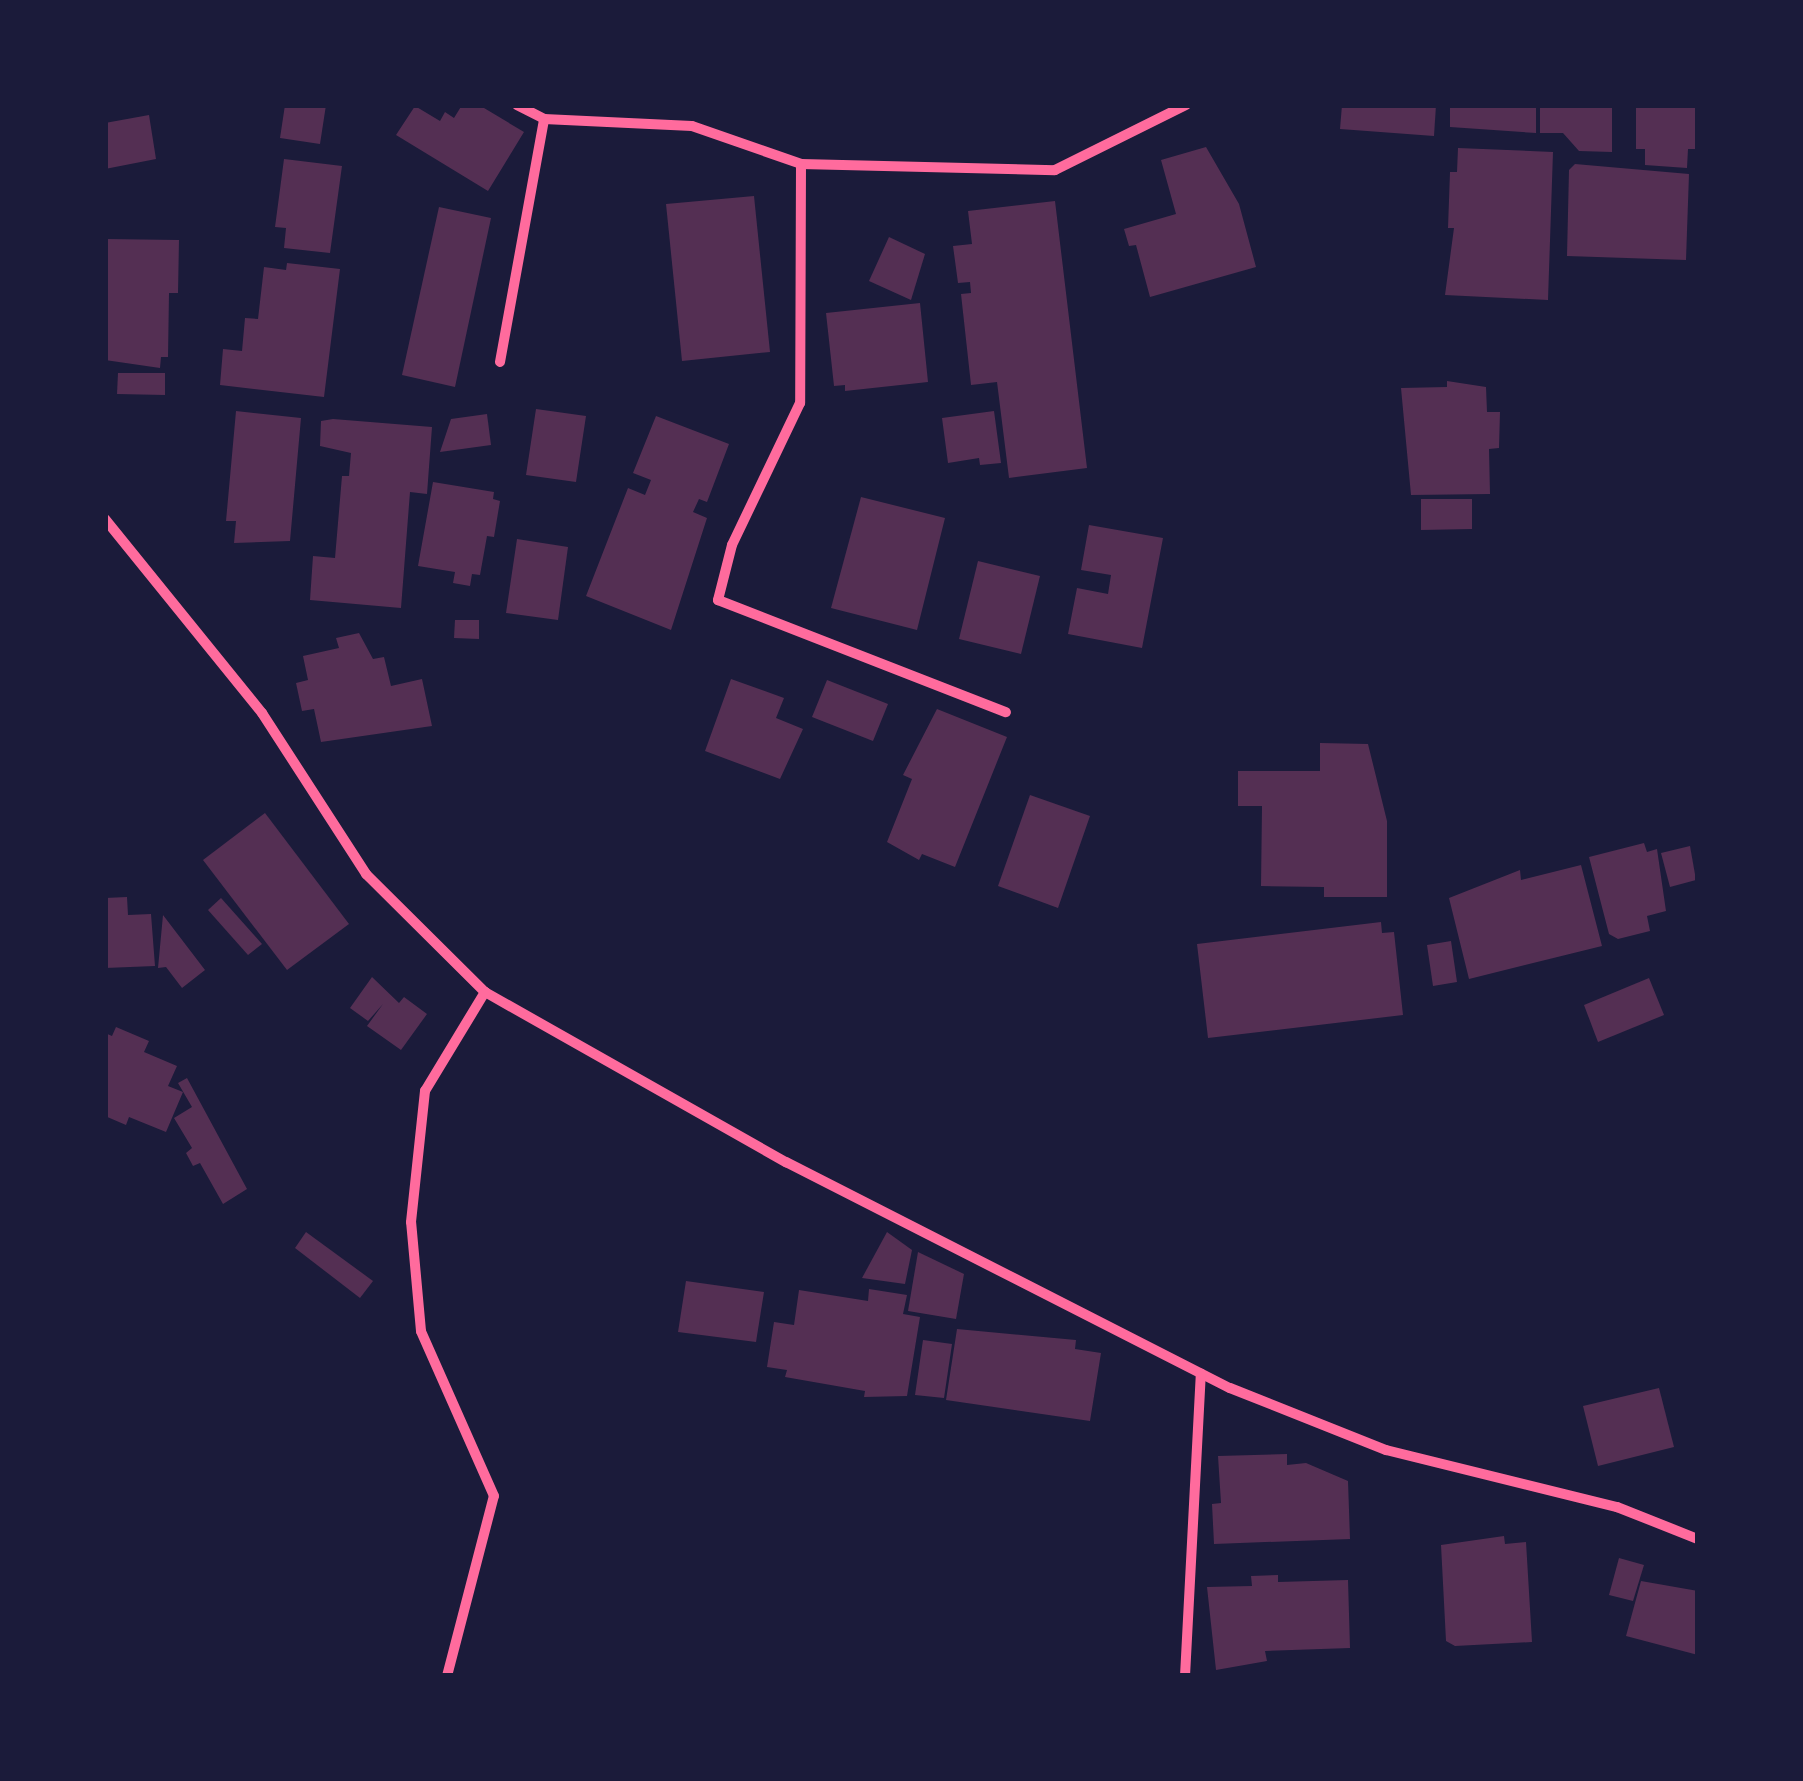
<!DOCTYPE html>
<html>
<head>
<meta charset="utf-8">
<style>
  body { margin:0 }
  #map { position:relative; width:1803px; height:1781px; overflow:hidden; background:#1b1b3a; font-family:Commissioner,sans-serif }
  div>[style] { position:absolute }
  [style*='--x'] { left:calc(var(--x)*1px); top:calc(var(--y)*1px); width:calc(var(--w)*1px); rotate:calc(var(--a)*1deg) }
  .building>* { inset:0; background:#542f53 }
  .minor>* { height:10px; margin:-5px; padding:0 5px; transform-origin:5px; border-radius:5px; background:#ff6b9d }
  span { translate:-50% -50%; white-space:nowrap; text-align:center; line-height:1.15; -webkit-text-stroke:9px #1b1b3a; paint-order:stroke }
  .frame { position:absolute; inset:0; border:108px solid #1b1b3a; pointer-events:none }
</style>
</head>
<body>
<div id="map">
  <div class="building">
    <i style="clip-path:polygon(285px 105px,326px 105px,320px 144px,280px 138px)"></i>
    <i style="clip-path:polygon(462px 105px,479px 105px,524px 132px,488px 191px,396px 135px,415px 106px,440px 121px,445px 112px,454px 118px)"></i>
    <i style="clip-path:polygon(1342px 105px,1436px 105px,1434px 136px,1340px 129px)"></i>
    <i style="clip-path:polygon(1450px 105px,1536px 105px,1536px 133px,1450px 127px)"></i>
    <i style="clip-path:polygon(1540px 105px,1612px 105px,1612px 152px,1579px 151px,1563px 133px,1540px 133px)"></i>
    <i style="clip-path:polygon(1636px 105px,1695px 105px,1696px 149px,1688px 149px,1687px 168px,1645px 165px,1645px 149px,1636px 149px)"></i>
    <i style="clip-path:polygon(149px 115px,156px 159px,105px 169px,105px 123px)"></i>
    <i style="clip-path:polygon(1206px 147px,1239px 204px,1256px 267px,1150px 297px,1136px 245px,1129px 246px,1124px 229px,1176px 214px,1161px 160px)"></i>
    <i style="clip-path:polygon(1458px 148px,1553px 152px,1548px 300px,1445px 295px,1454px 228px,1448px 228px,1450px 172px,1457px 172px)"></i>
    <i style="clip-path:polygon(284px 159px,342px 166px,330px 253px,284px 248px,286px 228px,275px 227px)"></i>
    <i style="clip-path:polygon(1575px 164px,1689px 174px,1686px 260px,1567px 256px,1569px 170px)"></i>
    <i style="clip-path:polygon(754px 196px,770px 352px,682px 361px,666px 204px)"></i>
    <i style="clip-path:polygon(1055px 201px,1087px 468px,1009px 478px,997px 382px,971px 385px,961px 294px,971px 293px,970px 282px,958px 283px,953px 246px,972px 244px,968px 211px)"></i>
    <i style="clip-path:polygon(439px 207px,491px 218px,455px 387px,402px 375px)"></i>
    <i style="clip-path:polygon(889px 237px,925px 254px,911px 300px,869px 281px)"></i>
    <i style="clip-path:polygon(105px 239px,179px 240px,178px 293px,169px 293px,168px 357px,161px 357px,160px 368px,105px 360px)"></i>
    <i style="clip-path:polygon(287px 263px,340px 269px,324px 397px,220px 385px,223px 349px,242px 351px,245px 318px,258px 319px,264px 267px,286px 270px)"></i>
    <i style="clip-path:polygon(920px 303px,928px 382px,845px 391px,845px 385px,834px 386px,826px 313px)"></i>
    <i style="clip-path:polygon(118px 373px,165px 373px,165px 395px,117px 394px)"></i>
    <i style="clip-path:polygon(1447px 381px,1486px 387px,1487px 412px,1500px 412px,1499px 448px,1489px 449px,1490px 494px,1411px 495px,1401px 388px,1447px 387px)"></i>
    <i style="clip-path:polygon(536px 409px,586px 416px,576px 482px,526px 475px)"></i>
    <i style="clip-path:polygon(236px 411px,301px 418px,290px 541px,234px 543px,236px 521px,226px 521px)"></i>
    <i style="clip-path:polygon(994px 411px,1001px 463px,980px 465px,979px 458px,948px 463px,942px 418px)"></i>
    <i style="clip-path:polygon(487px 414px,491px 445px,440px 452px,451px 419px)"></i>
    <i style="clip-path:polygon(656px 416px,729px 444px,707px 502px,699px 499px,693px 512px,707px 518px,671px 630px,586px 596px,628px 488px,645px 495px,651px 480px,633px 473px)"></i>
    <i style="clip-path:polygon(333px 419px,432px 427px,427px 494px,410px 492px,401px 608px,310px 600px,313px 556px,335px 558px,342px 476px,349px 476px,351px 453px,320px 446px,321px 421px)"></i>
    <i style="clip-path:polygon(433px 482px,494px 492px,493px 499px,500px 501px,494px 537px,487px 536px,480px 575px,472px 574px,470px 586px,453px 583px,455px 572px,418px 566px)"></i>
    <i style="clip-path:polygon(861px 497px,945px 518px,917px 630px,831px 608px)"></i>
    <i style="clip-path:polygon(1421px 499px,1472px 499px,1472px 529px,1421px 530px)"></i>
    <i style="clip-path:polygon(1089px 525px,1163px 538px,1142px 648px,1068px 634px,1077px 588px,1108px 594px,1111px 575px,1081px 570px)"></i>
    <i style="clip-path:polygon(517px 539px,568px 547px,558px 620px,506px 613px)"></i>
    <i style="clip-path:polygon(978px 561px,1040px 576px,1021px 654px,959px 639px)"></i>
    <i style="clip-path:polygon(455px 620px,479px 620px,479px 639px,454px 638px)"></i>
    <i style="clip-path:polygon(359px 633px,373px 659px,384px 657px,391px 686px,422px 679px,432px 726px,321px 742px,314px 709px,302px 711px,296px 683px,308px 680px,303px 656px,339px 648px,336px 638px)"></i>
    <i style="clip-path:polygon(731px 679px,784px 698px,776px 718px,803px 729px,780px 779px,705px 751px)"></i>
    <i style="clip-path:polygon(827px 680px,888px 704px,873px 741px,812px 717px)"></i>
    <i style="clip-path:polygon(937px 709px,1007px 737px,955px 867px,922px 854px,919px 860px,887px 842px,912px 779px,903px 775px)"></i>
    <i style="clip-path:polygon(1320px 743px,1368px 744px,1387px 821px,1387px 897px,1324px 897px,1324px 887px,1261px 886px,1262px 806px,1238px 806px,1238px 771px,1320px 771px)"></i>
    <i style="clip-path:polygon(1030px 795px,1090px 816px,1058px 908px,998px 886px)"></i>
    <i style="clip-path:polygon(265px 813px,349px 924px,287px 970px,203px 860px)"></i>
    <i style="clip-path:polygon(1644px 843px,1647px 852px,1657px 849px,1666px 911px,1647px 916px,1650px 931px,1618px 939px,1609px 934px,1589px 857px)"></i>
    <i style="clip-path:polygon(1690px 846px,1696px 880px,1670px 887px,1661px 853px)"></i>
    <i style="clip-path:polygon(1581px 865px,1602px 946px,1469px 979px,1449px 898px,1520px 870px,1521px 880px)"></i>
    <i style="clip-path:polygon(127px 897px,128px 915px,151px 914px,155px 966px,105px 968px,105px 898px)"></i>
    <i style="clip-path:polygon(221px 898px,262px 944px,248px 955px,208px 910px)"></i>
    <i style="clip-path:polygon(163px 915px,205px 970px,182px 988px,166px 967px,158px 968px)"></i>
    <i style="clip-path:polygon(1381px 922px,1382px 933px,1394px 932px,1403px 1015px,1208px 1038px,1197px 944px)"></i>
    <i style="clip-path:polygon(1451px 941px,1457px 982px,1433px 986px,1427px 945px)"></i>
    <i style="clip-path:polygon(372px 977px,399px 1003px,404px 997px,427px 1014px,401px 1050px,367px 1026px,383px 1004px,368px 1021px,350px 1008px)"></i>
    <i style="clip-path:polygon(1649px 978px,1664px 1015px,1598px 1042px,1584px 1005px)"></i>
    <i style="clip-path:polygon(116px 1027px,149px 1041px,144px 1052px,177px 1066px,168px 1086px,183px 1092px,166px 1132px,129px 1117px,126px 1125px,105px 1116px,105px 1033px,112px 1036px)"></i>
    <i style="clip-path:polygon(187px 1078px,247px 1189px,223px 1204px,200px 1163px,193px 1166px,186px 1153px,192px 1148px,174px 1118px,192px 1107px,178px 1083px)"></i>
    <i style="clip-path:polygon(306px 1232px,373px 1281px,360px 1298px,295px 1248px)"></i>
    <i style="clip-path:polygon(887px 1232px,912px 1250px,905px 1284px,862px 1278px)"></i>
    <i style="clip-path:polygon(918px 1252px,964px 1274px,956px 1319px,908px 1311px)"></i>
    <i style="clip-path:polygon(686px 1281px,764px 1292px,756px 1342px,678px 1332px)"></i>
    <i style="clip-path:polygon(869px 1289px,907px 1295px,903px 1314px,920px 1317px,907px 1396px,864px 1397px,865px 1391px,785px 1377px,787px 1370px,767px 1367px,774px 1322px,794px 1325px,799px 1290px,868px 1301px)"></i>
    <i style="clip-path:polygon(957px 1329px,1076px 1340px,1075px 1349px,1101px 1353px,1090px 1421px,946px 1400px)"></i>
    <i style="clip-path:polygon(923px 1340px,952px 1344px,944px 1398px,915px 1395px)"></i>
    <i style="clip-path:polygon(1659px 1388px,1674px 1447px,1598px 1466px,1583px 1406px)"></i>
    <i style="clip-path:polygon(1287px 1454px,1287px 1465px,1306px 1463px,1348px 1481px,1350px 1539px,1214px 1544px,1212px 1504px,1221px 1503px,1218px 1456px)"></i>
    <i style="clip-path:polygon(1504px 1536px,1505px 1544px,1526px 1542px,1532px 1642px,1455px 1646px,1446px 1641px,1441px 1545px)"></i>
    <i style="clip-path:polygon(1619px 1558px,1644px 1565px,1633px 1601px,1609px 1595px)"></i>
    <i style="clip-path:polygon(1278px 1575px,1278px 1582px,1348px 1580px,1350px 1648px,1265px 1651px,1267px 1661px,1216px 1670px,1207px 1587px,1252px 1586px,1251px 1576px)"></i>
    <i style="clip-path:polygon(1641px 1581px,1698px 1591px,1698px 1655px,1626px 1636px)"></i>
  </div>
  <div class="minor">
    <i style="--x:517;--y:105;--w:30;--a:27"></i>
    <i style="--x:544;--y:119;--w:148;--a:2.7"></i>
    <i style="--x:692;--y:126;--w:115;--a:19.2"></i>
    <i style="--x:801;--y:164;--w:254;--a:1.4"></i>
    <i style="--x:1055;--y:170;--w:146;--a:-26.4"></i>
    <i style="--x:801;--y:164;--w:239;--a:90.2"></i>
    <i style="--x:800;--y:403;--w:157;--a:115.6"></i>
    <i style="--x:732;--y:545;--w:57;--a:104.3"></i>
    <i style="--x:718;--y:600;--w:309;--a:21.3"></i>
    <i style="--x:500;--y:362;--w:247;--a:-79.7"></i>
    <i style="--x:105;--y:519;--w:250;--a:51"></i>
    <i style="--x:262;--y:713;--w:192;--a:57.1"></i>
    <i style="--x:366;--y:874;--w:168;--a:44.8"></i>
    <i style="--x:485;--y:992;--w:346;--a:29.5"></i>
    <i style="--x:786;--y:1162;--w:498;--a:27"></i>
    <i style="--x:1230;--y:1388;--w:168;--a:21.7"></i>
    <i style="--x:1386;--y:1450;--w:238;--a:13.9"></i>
    <i style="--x:1617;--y:1507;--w:87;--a:21.6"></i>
    <i style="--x:447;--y:1676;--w:186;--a:-75.4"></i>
    <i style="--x:494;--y:1496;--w:180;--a:-113.9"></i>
    <i style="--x:421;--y:1331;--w:109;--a:-95.2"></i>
    <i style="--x:411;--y:1222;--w:132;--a:-83.9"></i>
    <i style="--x:425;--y:1091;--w:116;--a:-58.8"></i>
    <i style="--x:1185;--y:1676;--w:303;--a:-87"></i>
  </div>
  <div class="frame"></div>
</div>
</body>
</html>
